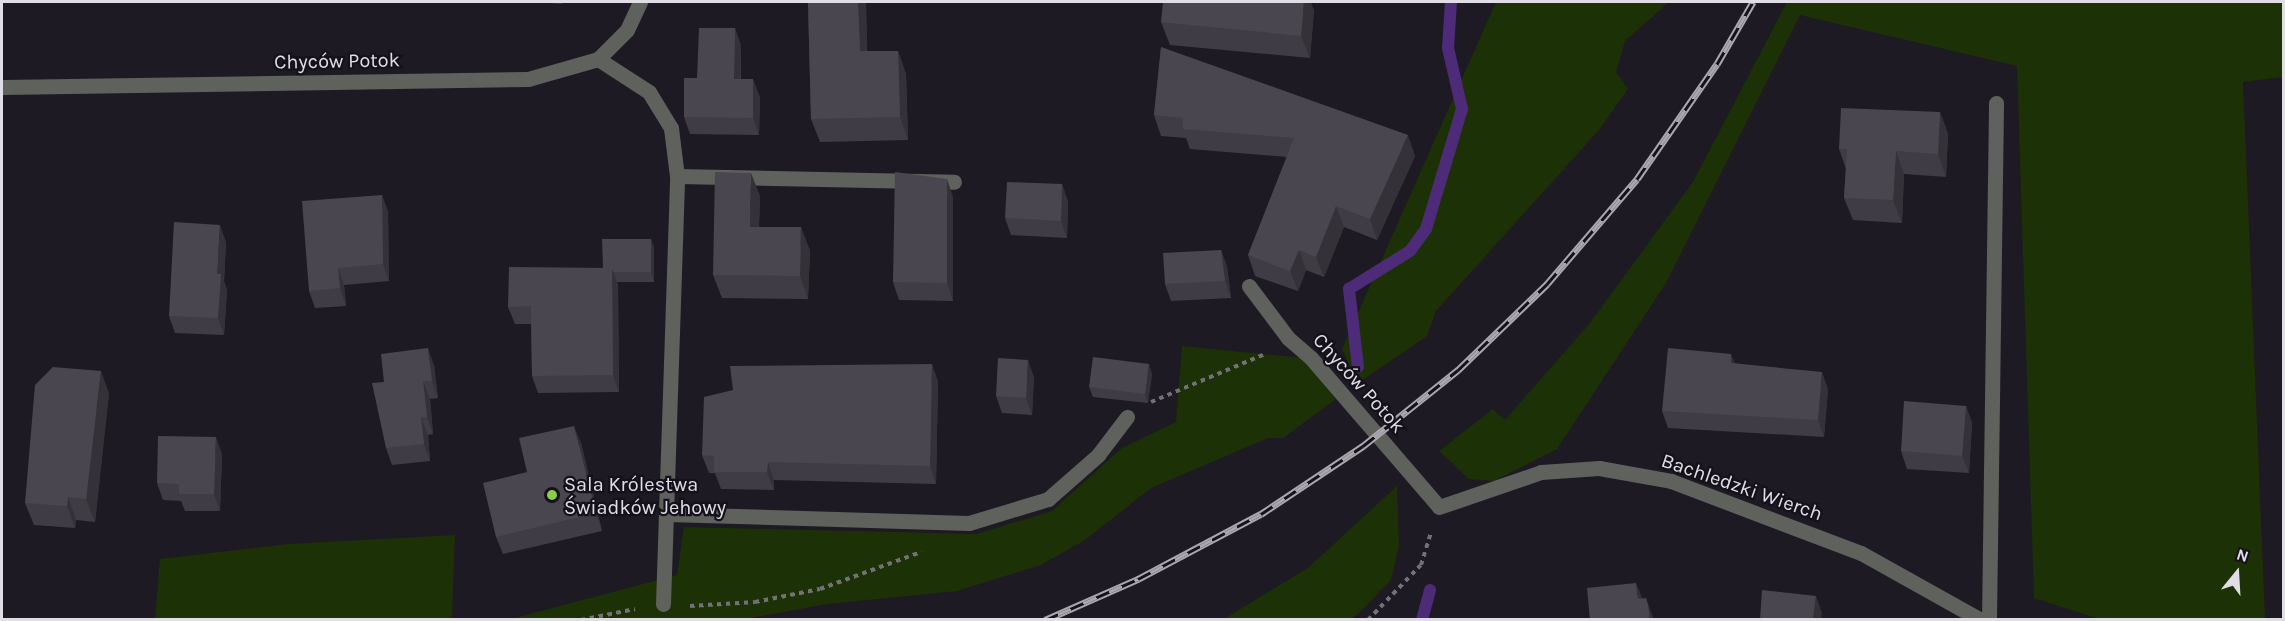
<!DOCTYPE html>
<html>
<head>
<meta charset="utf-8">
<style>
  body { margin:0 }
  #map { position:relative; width:2285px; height:621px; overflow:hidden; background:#1d1a23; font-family:Karla,sans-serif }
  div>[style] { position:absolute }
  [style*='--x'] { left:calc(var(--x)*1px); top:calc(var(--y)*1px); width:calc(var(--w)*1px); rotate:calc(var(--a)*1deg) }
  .green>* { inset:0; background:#1d3107 }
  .stream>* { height:12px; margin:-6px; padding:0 6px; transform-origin:6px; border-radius:6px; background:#4e2b78 }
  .path>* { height:4px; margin-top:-2px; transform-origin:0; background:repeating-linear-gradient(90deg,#737078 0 4.5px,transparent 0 9px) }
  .service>* { height:15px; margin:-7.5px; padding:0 7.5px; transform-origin:7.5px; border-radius:7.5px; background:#5e615c }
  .minor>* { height:15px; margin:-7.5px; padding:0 7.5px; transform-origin:7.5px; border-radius:7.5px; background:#5e615c }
  .tertiary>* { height:15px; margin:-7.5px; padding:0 7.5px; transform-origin:7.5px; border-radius:7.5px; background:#5e615c }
  .rail>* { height:7px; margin-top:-3.5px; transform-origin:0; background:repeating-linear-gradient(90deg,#14111a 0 14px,#aaa7ae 0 28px); box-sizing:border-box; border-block:2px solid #aaa7ae }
  .wall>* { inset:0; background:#403c45 }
  .shaded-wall>* { inset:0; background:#343138 }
  .building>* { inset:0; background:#4a4650 }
  .dots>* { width:16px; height:16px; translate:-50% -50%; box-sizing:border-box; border:3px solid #14111a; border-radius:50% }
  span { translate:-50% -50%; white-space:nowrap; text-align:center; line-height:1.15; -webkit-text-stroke:4.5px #14111a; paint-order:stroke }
  .street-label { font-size:20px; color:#e0dee4 }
  .poi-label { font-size:20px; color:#e0dee4 }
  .left { translate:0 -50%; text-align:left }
  .frame { position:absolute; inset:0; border:3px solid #e0dee4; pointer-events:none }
  .north { position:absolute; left:2207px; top:543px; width:60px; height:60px; -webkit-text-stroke:4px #14111a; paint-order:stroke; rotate:18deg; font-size:16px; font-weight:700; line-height:24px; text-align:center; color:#e0dee4 }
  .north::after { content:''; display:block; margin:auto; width:21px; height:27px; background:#e0dee4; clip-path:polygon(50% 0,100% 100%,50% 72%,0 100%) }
</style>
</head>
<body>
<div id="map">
  <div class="green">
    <i style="clip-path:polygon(1496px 2px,1669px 2px,1625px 41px,1616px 72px,1628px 89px,1599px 130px,1436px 311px,1427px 336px,1358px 383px,1342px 349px)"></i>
    <i style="clip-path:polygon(1787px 2px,2283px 2px,2283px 77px,2243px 82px,2265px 619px,2099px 619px,2034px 598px,2017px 66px,1800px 15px,1666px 283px,1557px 449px,1494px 481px,1469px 479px,1439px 451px,1493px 409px,1505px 420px,1590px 323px,1693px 182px)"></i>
    <i style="clip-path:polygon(1182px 346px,1303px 358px,1336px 399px,1283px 438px,1268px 438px,1151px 488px,1085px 540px,1041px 565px,957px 591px,827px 604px,745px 619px,507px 620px,677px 575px,684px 527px,976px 534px,1052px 511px,1122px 448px,1176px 422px)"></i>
    <i style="clip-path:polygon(1397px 486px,1399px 546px,1391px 580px,1359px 613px,1349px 620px,1224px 619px,1308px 568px)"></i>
    <i style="clip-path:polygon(455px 535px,452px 619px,155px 619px,160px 559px,289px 544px)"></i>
  </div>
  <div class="stream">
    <i style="--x:1358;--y:367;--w:79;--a:-96.6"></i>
    <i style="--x:1349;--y:289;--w:72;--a:-31.9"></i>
    <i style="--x:1410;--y:251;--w:27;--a:-54"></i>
    <i style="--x:1426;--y:229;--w:125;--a:-73.3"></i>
    <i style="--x:1462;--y:109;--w:63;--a:-102.9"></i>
    <i style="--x:1448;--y:48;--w:46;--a:-86.3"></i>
    <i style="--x:1422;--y:620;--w:31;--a:-75"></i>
  </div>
  <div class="path">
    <i style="--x:1151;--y:402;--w:124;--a:-22.8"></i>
    <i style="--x:690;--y:606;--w:65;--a:-3.5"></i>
    <i style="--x:755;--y:602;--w:66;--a:-11.3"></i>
    <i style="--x:820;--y:589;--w:108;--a:-20.1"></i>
    <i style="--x:581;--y:620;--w:55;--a:-11.5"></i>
    <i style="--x:1368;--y:620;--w:76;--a:-46.1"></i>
    <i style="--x:1421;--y:565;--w:34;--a:-73"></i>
  </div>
  <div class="service">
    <i style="--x:667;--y:514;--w:302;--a:1.7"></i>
    <i style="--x:969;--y:523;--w:83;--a:-16.9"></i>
    <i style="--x:1048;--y:499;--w:67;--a:-41.3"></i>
    <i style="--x:1098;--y:455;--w:48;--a:-52.7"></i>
    <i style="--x:663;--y:604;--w:428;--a:-88.1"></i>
    <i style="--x:1989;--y:620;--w:517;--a:-89.22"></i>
  </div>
  <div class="minor">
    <i style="--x:640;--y:2;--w:31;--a:115"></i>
    <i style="--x:627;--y:30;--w:41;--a:135"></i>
    <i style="--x:598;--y:59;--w:61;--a:32.9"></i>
    <i style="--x:649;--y:92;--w:42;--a:58.6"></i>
    <i style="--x:671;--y:128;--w:48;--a:82.9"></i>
    <i style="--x:677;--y:176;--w:277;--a:1.2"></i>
    <i style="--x:1249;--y:286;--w:65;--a:53.1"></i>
    <i style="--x:1288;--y:338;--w:30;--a:41"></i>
    <i style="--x:1311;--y:358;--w:196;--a:49.3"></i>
    <i style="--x:1439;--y:507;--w:108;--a:-18.9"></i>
    <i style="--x:1541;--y:472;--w:58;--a:-3.9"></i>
    <i style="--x:1599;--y:468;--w:73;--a:10.2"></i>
    <i style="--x:1671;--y:481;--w:203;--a:20.8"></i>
    <i style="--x:1861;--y:553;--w:137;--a:29.2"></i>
  </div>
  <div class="tertiary">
    <i style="--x:2;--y:87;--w:526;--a:-0.87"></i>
    <i style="--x:528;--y:79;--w:73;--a:-15.9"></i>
  </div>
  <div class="rail">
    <i style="--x:1045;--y:620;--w:102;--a:-23.8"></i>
    <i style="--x:1138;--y:579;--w:139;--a:-27.9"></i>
    <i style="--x:1261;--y:514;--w:123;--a:-33.7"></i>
    <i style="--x:1363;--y:446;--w:122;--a:-38.7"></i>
    <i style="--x:1458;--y:370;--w:124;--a:-44"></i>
    <i style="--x:1547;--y:284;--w:138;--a:-49.4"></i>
    <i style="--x:1637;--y:179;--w:140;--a:-55.2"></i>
    <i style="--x:1717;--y:64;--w:72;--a:-59.9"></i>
  </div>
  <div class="wall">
    <i style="clip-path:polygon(537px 2px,562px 2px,562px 4px)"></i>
    <i style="clip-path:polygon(808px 2px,866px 2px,867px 51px,898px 51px,906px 74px,908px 140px,820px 142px,811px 119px)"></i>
    <i style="clip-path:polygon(1314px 10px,1310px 58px,1170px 45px,1161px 22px)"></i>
    <i style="clip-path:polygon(735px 28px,741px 46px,741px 79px,760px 97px,759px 135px,690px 134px,684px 117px,697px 78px)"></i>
    <i style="clip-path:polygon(1161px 47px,1415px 156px,1377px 240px,1344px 227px,1324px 277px,1306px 270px,1298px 291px,1255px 276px,1248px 255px,1287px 157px,1190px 149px,1186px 138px,1161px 136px,1154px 115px)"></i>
    <i style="clip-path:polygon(1940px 112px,1948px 134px,1946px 177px,1904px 174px,1902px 223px,1853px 220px,1844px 198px,1846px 169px,1839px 149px)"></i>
    <i style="clip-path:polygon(1062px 184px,1068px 202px,1067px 238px,1011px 235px,1005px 218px)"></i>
    <i style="clip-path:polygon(382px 195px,388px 212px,389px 281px,344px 285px,346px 306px,315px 308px,309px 291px)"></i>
    <i style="clip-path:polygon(760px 196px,759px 227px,810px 250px,808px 299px,722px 298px,713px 275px)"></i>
    <i style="clip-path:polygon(953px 197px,953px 301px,899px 300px,893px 282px)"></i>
    <i style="clip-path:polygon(651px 239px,654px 248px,654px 282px,617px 282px,618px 285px,619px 392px,538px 393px,532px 376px,531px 324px,515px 324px,508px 307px,603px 268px)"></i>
    <i style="clip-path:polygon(226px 242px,224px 281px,227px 291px,224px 335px,175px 333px,169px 316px)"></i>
    <i style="clip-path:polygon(1221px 250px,1227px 267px,1231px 298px,1171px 301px,1165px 284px)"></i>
    <i style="clip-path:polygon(1735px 363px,1828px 389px,1824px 437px,1668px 428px,1662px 411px)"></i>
    <i style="clip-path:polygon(434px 365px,438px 398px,430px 399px,433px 434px,428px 435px,430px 461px,392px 465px,386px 448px,384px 382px)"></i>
    <i style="clip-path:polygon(1152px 374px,1148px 403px,1093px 397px,1089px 387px)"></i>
    <i style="clip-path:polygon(1034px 377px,1032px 415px,1002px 413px,996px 396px)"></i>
    <i style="clip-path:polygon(938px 381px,936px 484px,774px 480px,774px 490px,721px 489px,715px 473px,709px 473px,702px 455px)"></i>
    <i style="clip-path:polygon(109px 393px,95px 522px,76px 520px,75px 528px,34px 525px,25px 503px)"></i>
    <i style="clip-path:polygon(1966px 406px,1972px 423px,1969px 473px,1907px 469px,1901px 451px)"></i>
    <i style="clip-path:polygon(581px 443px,602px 531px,503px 554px,496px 537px)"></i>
    <i style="clip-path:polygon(222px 454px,220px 511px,185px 511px,181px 501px,163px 500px,157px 483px)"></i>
  </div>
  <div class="shaded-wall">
    <i style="clip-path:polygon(858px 2px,866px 2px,868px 74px,860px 51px)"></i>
    <i style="clip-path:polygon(1304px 2px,1311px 2px,1314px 10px,1310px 58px,1301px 36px)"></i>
    <i style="clip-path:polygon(735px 28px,741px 46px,740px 96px,734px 79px)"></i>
    <i style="clip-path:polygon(898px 51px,906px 74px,908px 140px,900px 117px)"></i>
    <i style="clip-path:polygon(753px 79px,760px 97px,759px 135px,753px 118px)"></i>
    <i style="clip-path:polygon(1940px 112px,1948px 134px,1946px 177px,1938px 154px)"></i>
    <i style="clip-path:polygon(1408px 135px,1415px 156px,1377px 240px,1370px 219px)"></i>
    <i style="clip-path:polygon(1896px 151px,1904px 174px,1902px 223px,1893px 200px)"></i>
    <i style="clip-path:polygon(751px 173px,760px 196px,758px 250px,750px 227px)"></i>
    <i style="clip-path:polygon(947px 179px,953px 197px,953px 301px,947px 283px)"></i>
    <i style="clip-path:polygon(1062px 184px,1068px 202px,1067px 238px,1061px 221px)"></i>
    <i style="clip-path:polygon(382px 195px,388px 212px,389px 281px,383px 264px)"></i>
    <i style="clip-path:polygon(1336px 206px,1344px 227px,1324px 277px,1316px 257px)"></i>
    <i style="clip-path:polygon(220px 225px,226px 242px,224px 281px,227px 291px,224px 335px,218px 318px,217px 274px)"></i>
    <i style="clip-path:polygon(801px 227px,810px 250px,808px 299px,800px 276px)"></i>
    <i style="clip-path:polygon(651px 239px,654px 248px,654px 282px,651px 272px)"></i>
    <i style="clip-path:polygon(1221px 250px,1227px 267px,1231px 298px,1225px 281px)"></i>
    <i style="clip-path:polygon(1299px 250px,1306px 270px,1298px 291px,1290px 271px)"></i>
    <i style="clip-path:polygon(338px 268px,344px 285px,346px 306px,340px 288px)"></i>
    <i style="clip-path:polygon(612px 268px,618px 285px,619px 392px,613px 375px)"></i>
    <i style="clip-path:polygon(428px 348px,434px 365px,438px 398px,432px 381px)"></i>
    <i style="clip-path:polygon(1731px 354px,1738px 371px,1731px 363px)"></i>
    <i style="clip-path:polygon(1028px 360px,1034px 377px,1032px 415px,1026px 398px)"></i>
    <i style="clip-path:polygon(932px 364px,938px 381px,936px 484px,930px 466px)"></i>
    <i style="clip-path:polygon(1149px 364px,1152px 374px,1148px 403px,1145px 394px)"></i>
    <i style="clip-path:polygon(101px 371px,109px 393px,95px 522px,86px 499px)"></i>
    <i style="clip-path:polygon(1822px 372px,1828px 389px,1824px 437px,1818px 420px)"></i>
    <i style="clip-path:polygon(423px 381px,430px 399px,433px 434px,427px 417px)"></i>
    <i style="clip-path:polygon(1966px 406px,1972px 423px,1969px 473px,1962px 456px)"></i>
    <i style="clip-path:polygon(421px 417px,428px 435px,430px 461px,424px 444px)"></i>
    <i style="clip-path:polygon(574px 426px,581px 443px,602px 531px,596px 513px)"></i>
    <i style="clip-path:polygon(216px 437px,222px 454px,220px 511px,214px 494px)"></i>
    <i style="clip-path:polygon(768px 462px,774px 480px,774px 490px,767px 472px)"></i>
    <i style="clip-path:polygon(68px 497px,76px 520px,75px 528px,67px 506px)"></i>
    <i style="clip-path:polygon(1636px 583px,1643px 600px,1638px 599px)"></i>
    <i style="clip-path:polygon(1816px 596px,1822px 613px,1821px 620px,1813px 620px)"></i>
    <i style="clip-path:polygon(1646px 598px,1654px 620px,1650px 620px)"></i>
  </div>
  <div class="building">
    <i style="clip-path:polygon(808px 2px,858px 2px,860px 51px,898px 51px,900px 117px,811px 119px)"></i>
    <i style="clip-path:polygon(1163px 2px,1304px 2px,1301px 36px,1161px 22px)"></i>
    <i style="clip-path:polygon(699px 28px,735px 28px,734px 79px,753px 79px,753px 118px,684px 117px,684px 78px,697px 78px)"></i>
    <i style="clip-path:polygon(1161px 47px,1408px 135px,1370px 219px,1336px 206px,1316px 257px,1299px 250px,1290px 271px,1248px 255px,1294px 138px,1183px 129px,1183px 118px,1154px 115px)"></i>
    <i style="clip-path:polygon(1841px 108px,1940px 112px,1938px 154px,1896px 151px,1893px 200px,1844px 198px,1847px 149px,1839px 149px)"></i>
    <i style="clip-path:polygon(715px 172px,751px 173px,750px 227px,801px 227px,800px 276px,713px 275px)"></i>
    <i style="clip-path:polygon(895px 172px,947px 179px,947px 283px,893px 282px)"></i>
    <i style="clip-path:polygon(1007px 182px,1062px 184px,1061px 221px,1005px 218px)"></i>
    <i style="clip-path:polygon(382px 195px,383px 264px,338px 268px,340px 288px,309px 291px,302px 201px)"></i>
    <i style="clip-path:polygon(174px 222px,220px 225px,217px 274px,221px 274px,218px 318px,169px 316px)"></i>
    <i style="clip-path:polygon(602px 239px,651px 239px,651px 272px,613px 272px,612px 268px,603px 268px)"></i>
    <i style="clip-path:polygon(1221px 250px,1225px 281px,1165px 284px,1163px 253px)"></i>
    <i style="clip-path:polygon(509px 267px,612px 268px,613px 375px,532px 376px,531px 306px,508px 307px)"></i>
    <i style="clip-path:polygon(428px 348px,432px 381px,423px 381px,427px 417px,421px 417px,424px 444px,386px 448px,372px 383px,384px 382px,381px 354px)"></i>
    <i style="clip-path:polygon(1668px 348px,1731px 354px,1731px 363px,1822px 372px,1818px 420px,1662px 411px)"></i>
    <i style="clip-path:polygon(1093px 357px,1149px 364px,1145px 394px,1089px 387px)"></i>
    <i style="clip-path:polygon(998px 358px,1028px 360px,1026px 398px,996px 396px)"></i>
    <i style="clip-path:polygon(932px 364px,930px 466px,768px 462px,767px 472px,714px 472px,714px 456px,702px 455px,704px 397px,733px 390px,730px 366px)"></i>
    <i style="clip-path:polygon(53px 367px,101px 371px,86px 499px,68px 497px,67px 506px,25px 503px,35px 385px)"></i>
    <i style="clip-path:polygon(1904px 401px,1966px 406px,1962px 456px,1901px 451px)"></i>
    <i style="clip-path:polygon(574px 426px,596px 513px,496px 537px,483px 483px,527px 472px,519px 438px)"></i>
    <i style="clip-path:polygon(158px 436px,216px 437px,214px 494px,179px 494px,179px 484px,157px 483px)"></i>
    <i style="clip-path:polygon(1636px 583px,1638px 599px,1646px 598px,1648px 605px,1650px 620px,1590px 620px,1587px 588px)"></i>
    <i style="clip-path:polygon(1762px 590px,1816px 596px,1813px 620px,1760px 620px)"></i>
  </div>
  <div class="dots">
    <i style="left:552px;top:495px;background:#8cce45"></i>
  </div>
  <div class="street-label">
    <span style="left:337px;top:61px;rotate:-1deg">Chyców Potok</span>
    <span style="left:1359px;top:383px;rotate:48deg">Chyców Potok</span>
    <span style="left:1742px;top:487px;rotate:19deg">Bachledzki Wierch</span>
  </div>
  <div class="poi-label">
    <span class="left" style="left:564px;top:496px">Sala Królestwa<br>Świadków Jehowy</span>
  </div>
  <div class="frame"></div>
  <div class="north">N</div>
</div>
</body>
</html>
